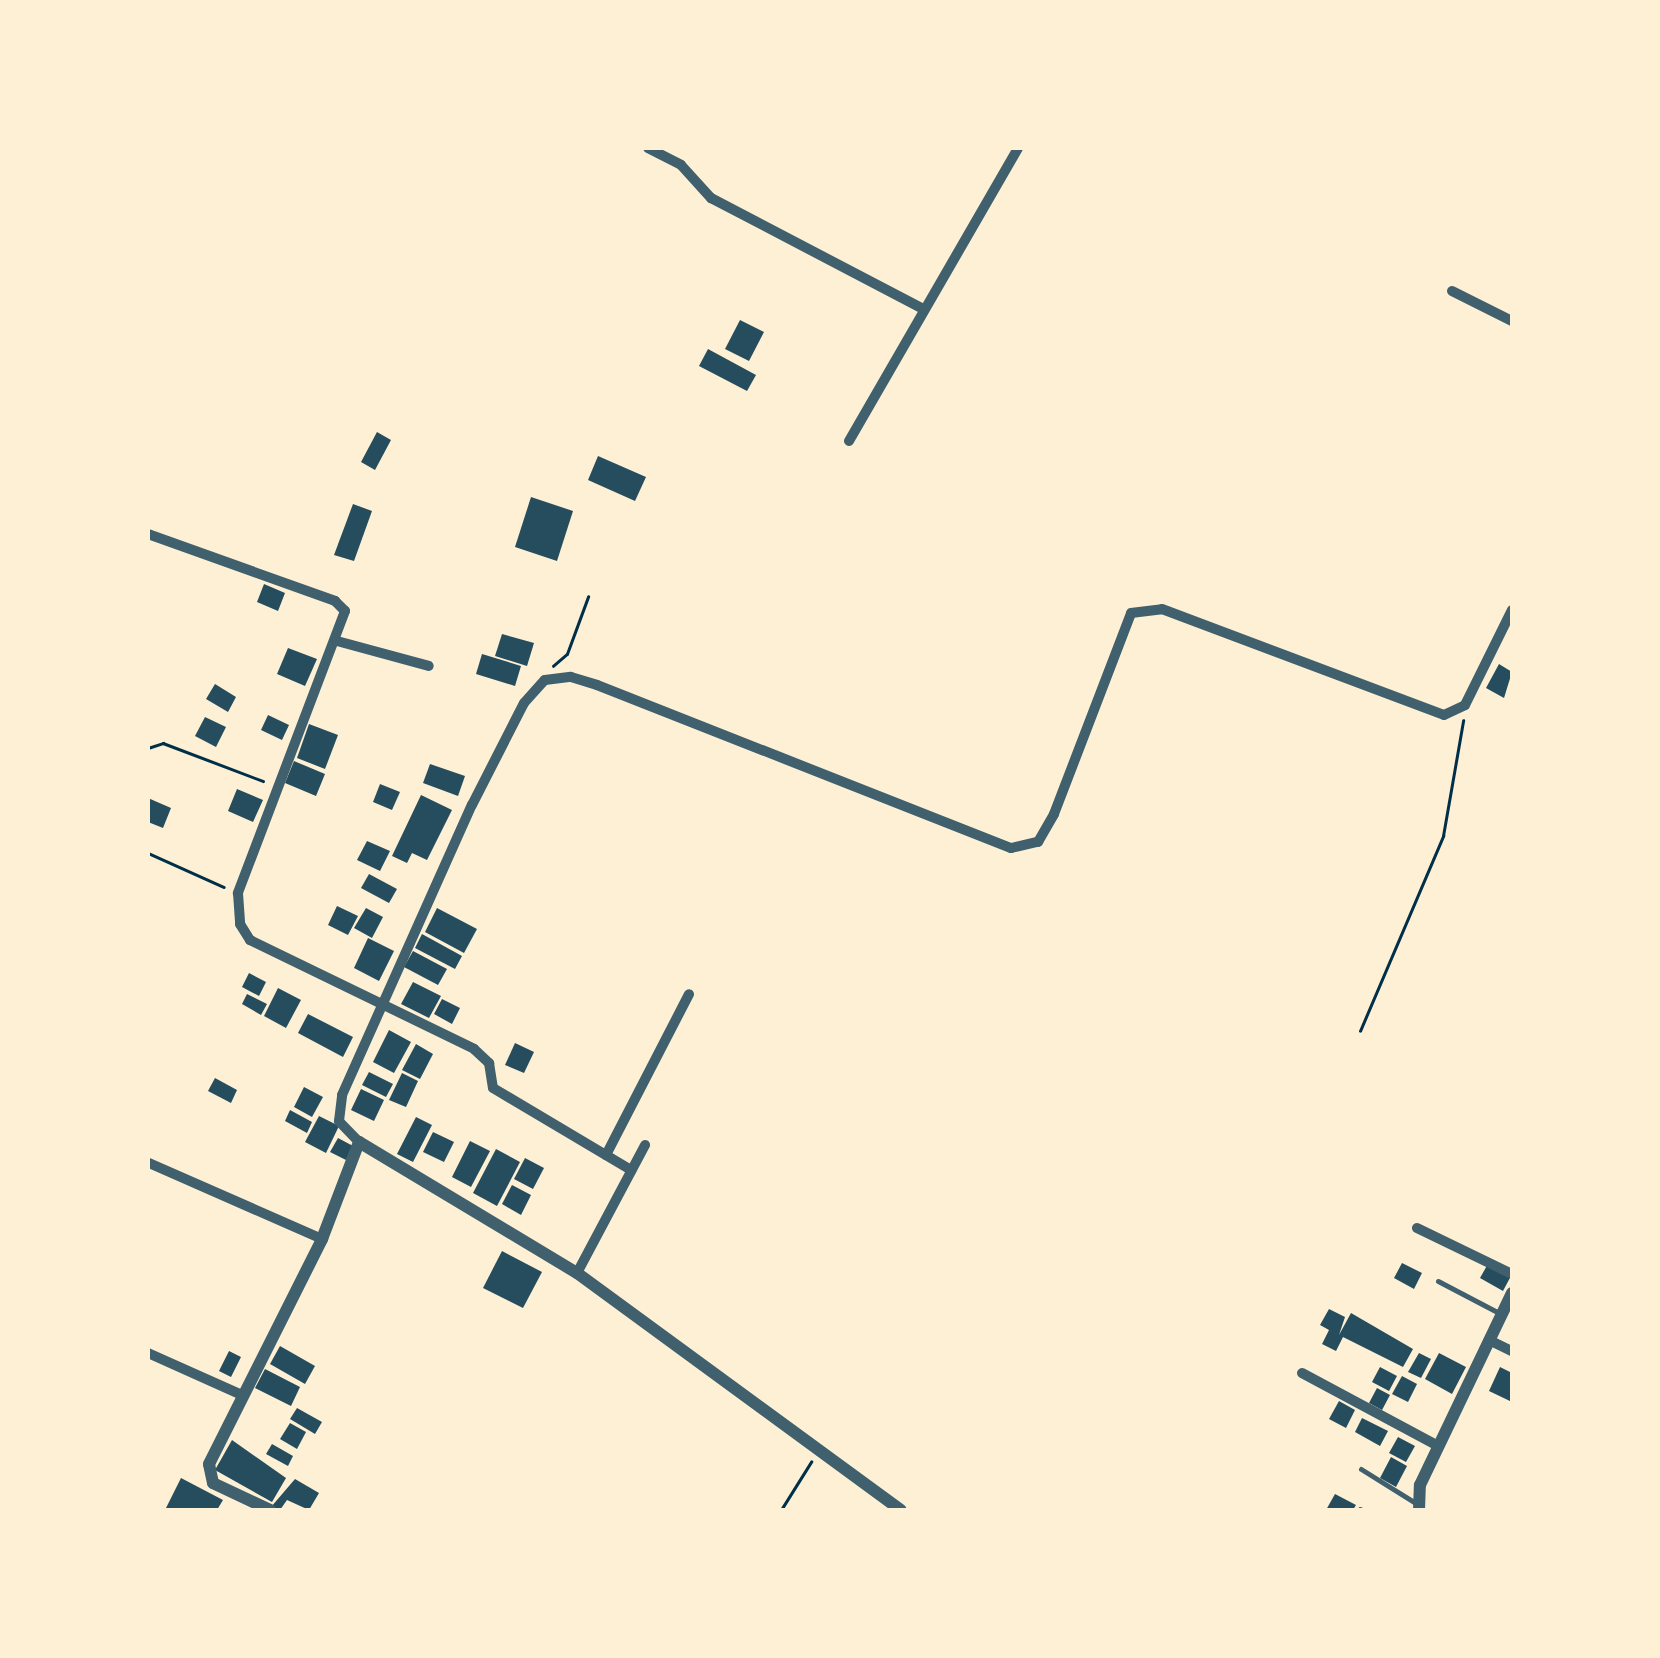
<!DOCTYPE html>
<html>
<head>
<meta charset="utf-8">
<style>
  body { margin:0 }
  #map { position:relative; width:1660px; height:1658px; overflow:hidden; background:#fdf0d5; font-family:"Alegreya Sans",sans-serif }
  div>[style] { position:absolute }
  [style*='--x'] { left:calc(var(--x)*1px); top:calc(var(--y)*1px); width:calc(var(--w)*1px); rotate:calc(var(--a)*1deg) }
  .building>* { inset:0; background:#264d5e }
  .path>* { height:2.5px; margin:-1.25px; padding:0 1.25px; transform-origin:1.25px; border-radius:1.25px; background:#003049 }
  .service>* { height:5px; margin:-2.5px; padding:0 2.5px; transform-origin:2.5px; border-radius:2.5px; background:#3f606c }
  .minor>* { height:10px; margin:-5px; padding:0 5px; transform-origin:5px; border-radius:5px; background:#3f606c }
  .tertiary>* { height:12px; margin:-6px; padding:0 6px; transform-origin:6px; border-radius:6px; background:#3f606c }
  span { translate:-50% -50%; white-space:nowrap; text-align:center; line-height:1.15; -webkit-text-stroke:9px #fdf0d5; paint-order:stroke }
  .frame { position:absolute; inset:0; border:150px solid #fdf0d5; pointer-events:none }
</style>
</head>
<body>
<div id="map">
  <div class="building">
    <i style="clip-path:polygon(740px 320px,764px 332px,749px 361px,725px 349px)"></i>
    <i style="clip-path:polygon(708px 349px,756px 375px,747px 391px,699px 366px)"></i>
    <i style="clip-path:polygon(377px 432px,391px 440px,375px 470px,361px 462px)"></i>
    <i style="clip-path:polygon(598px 456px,646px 477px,635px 501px,588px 480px)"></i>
    <i style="clip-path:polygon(531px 497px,573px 511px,557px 561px,515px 547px)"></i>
    <i style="clip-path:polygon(353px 504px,372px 511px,354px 561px,334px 555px)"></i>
    <i style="clip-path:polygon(264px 584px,285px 593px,278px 611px,257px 602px)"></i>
    <i style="clip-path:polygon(502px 634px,534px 643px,527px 666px,495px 656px)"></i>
    <i style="clip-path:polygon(288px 648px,317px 659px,305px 686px,277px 674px)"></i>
    <i style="clip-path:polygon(482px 654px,521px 666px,515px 686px,476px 674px)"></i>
    <i style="clip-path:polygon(1499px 664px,1512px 672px,1504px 698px,1486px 688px)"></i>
    <i style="clip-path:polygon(215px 684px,236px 697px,228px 712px,206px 699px)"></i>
    <i style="clip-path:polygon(268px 715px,289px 725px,282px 740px,261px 730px)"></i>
    <i style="clip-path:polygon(205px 717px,226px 727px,216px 747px,195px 736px)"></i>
    <i style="clip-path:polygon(309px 724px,338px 735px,325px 769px,297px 758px)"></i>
    <i style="clip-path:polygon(294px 761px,325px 774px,316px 796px,285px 783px)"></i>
    <i style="clip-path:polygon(430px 764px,465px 776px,458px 796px,423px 783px)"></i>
    <i style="clip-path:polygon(380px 784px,400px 792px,392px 810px,373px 802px)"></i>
    <i style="clip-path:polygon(237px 789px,263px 800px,253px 822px,228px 811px)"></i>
    <i style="clip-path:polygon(421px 795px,452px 810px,427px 860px,412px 853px,407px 863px,392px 856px)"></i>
    <i style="clip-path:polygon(148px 798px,171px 808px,163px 828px,148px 822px)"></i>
    <i style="clip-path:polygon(367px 841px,390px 851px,380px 871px,357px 860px)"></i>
    <i style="clip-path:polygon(369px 874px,397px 889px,389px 903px,361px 888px)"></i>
    <i style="clip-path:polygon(337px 906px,358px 916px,348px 935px,328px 925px)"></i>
    <i style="clip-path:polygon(366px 908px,383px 917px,372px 938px,354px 928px)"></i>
    <i style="clip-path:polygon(437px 908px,477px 929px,464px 953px,425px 932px)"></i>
    <i style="clip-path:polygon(422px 934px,462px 956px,455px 969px,415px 948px)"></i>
    <i style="clip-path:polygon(368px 938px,394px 951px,379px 981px,354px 968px)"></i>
    <i style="clip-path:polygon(413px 951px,447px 969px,438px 985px,404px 967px)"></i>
    <i style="clip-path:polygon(249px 973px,266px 982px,259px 996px,242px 987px)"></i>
    <i style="clip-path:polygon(413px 982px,441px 996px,429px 1018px,401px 1004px)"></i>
    <i style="clip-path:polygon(278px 988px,301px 1000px,286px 1028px,264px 1016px)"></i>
    <i style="clip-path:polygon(247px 994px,267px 1004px,261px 1015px,242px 1004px)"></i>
    <i style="clip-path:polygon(442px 999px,460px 1008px,452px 1024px,434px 1014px)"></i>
    <i style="clip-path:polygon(308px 1014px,353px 1037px,343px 1057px,298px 1033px)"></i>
    <i style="clip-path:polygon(389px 1030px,411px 1042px,394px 1073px,373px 1062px)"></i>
    <i style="clip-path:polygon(515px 1043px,534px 1052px,524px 1073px,505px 1065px)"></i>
    <i style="clip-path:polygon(416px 1044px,433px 1054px,420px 1079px,402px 1070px)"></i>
    <i style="clip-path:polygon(369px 1072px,393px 1084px,386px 1097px,362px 1085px)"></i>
    <i style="clip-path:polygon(402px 1073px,418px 1081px,406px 1107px,389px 1100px)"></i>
    <i style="clip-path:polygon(215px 1078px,237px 1090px,231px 1103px,208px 1091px)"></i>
    <i style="clip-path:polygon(304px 1087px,323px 1097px,312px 1117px,294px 1107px)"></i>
    <i style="clip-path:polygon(361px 1089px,384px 1100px,374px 1121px,351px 1110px)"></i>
    <i style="clip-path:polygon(290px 1110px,312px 1122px,307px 1133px,285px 1121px)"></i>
    <i style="clip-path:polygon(319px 1116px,339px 1126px,326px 1153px,305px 1142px)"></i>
    <i style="clip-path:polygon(416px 1117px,432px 1125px,413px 1162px,397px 1154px)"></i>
    <i style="clip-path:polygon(433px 1132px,454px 1142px,444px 1162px,423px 1152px)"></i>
    <i style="clip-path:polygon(338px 1138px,353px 1146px,346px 1160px,330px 1152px)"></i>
    <i style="clip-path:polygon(470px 1141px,490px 1151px,471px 1187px,452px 1177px)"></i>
    <i style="clip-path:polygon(496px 1149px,520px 1162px,497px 1206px,473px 1193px)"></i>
    <i style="clip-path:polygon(525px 1158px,544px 1168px,533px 1189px,514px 1179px)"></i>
    <i style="clip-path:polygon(512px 1185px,531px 1195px,521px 1215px,502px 1204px)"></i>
    <i style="clip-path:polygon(502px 1251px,542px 1272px,523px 1308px,483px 1288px)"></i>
    <i style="clip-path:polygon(1489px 1262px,1512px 1274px,1503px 1291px,1480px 1278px)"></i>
    <i style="clip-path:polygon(1402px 1263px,1422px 1273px,1414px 1289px,1394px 1278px)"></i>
    <i style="clip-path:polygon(1329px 1309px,1345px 1317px,1339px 1335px,1351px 1313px,1413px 1349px,1403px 1367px,1343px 1337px,1336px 1351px,1322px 1344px,1329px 1330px,1320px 1325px)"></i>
    <i style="clip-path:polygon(280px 1346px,315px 1366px,305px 1384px,270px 1364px)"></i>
    <i style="clip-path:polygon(229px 1351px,241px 1357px,231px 1377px,219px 1371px)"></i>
    <i style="clip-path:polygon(1419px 1353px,1431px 1359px,1421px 1378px,1408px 1372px)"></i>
    <i style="clip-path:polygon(1439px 1353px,1466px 1367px,1452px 1394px,1425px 1379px)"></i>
    <i style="clip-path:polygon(1380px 1367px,1397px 1376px,1389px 1391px,1372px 1382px)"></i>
    <i style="clip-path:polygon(1500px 1367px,1512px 1373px,1512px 1402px,1489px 1391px)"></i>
    <i style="clip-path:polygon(265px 1369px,300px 1387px,291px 1406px,255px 1388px)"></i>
    <i style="clip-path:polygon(1402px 1376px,1417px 1384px,1408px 1402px,1392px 1394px)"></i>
    <i style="clip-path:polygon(1377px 1388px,1390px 1395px,1382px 1410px,1369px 1403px)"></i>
    <i style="clip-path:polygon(1339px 1401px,1355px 1410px,1346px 1428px,1329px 1419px)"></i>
    <i style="clip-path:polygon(297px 1408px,322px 1422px,315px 1434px,290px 1419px)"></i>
    <i style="clip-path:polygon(1362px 1418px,1388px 1431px,1380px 1446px,1355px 1432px)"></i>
    <i style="clip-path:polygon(290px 1423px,306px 1432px,297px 1449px,280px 1439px)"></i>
    <i style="clip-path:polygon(1398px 1437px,1415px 1446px,1406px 1462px,1389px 1453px)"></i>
    <i style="clip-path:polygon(232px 1440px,286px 1478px,272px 1502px,215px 1470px)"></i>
    <i style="clip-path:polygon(272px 1444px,293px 1456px,288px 1466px,266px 1454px)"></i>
    <i style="clip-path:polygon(1391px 1457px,1407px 1466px,1396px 1487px,1380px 1478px)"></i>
    <i style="clip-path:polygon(181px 1478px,223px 1500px,217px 1510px,165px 1510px)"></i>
    <i style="clip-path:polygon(295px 1479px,319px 1493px,309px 1510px,287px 1500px,280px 1510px,271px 1507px)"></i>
    <i style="clip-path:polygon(1335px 1494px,1356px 1505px,1353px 1510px,1326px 1510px)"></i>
  </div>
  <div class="path">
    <i style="--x:553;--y:666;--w:18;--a:-41"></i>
    <i style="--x:567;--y:654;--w:61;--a:-69.8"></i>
    <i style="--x:148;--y:748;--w:16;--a:-18"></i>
    <i style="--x:163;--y:743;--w:107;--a:20.8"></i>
    <i style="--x:148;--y:853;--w:83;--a:24.1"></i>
    <i style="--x:1360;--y:1031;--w:212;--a:-66.9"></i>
    <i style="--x:1443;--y:836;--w:117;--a:-80.1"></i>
    <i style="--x:781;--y:1510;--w:57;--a:-58"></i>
  </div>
  <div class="service">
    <i style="--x:1438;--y:1281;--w:69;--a:27.7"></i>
    <i style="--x:1361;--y:1469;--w:66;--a:32"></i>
    <i style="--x:1360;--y:1509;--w:2;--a:27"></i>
  </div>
  <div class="minor">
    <i style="--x:648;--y:148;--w:37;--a:27"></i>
    <i style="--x:681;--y:165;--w:45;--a:47.7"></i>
    <i style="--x:711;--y:198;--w:239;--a:27.6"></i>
    <i style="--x:1452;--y:291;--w:67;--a:26.6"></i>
    <i style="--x:849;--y:441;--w:338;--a:-60"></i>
    <i style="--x:148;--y:534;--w:199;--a:19.7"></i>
    <i style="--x:335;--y:601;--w:14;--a:45"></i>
    <i style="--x:345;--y:611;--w:302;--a:110.8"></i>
    <i style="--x:238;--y:893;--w:31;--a:86"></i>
    <i style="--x:240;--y:924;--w:19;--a:58"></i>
    <i style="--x:250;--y:940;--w:249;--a:25.9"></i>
    <i style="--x:474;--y:1049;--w:21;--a:43"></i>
    <i style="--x:489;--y:1063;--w:25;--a:81"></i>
    <i style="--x:493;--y:1088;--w:161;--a:30.7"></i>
    <i style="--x:337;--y:641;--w:95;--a:15.2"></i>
    <i style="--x:359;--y:1142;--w:29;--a:-134"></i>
    <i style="--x:339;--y:1121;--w:26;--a:-83"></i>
    <i style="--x:342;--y:1095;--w:318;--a:-65.9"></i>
    <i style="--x:472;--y:805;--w:114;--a:-63"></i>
    <i style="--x:524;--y:703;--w:31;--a:-48"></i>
    <i style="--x:545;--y:680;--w:26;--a:-7"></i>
    <i style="--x:571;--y:677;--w:27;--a:17"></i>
    <i style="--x:597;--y:685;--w:445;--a:21.5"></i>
    <i style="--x:1011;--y:848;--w:28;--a:-13"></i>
    <i style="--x:1038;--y:842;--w:32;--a:-60"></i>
    <i style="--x:1054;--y:814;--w:215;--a:-69"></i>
    <i style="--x:1131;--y:613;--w:31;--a:-7"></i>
    <i style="--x:1162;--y:609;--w:301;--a:20.6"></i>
    <i style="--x:1444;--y:715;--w:23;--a:-25"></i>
    <i style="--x:1465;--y:705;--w:106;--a:-63.7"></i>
    <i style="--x:606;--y:1155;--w:181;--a:-62.7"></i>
    <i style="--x:149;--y:1163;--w:189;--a:23.7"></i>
    <i style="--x:1417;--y:1228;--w:106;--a:25.8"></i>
    <i style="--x:577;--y:1273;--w:145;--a:-62"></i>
    <i style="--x:1489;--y:1340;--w:25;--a:26"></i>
    <i style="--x:148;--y:1353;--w:105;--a:24.1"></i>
    <i style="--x:1302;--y:1373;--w:154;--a:28.2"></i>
  </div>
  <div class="tertiary">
    <i style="--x:270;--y:1510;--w:63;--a:-154.7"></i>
    <i style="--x:213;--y:1483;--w:19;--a:-102"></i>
    <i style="--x:209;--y:1464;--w:252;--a:-63.3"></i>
    <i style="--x:322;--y:1239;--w:104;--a:-69.1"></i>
    <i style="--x:359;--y:1142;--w:254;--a:31"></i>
    <i style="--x:577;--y:1273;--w:401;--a:36.2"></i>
    <i style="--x:1419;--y:1510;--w:25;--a:-88"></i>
    <i style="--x:1420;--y:1485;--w:213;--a:-64.4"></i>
  </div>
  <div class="frame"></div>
</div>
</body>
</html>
